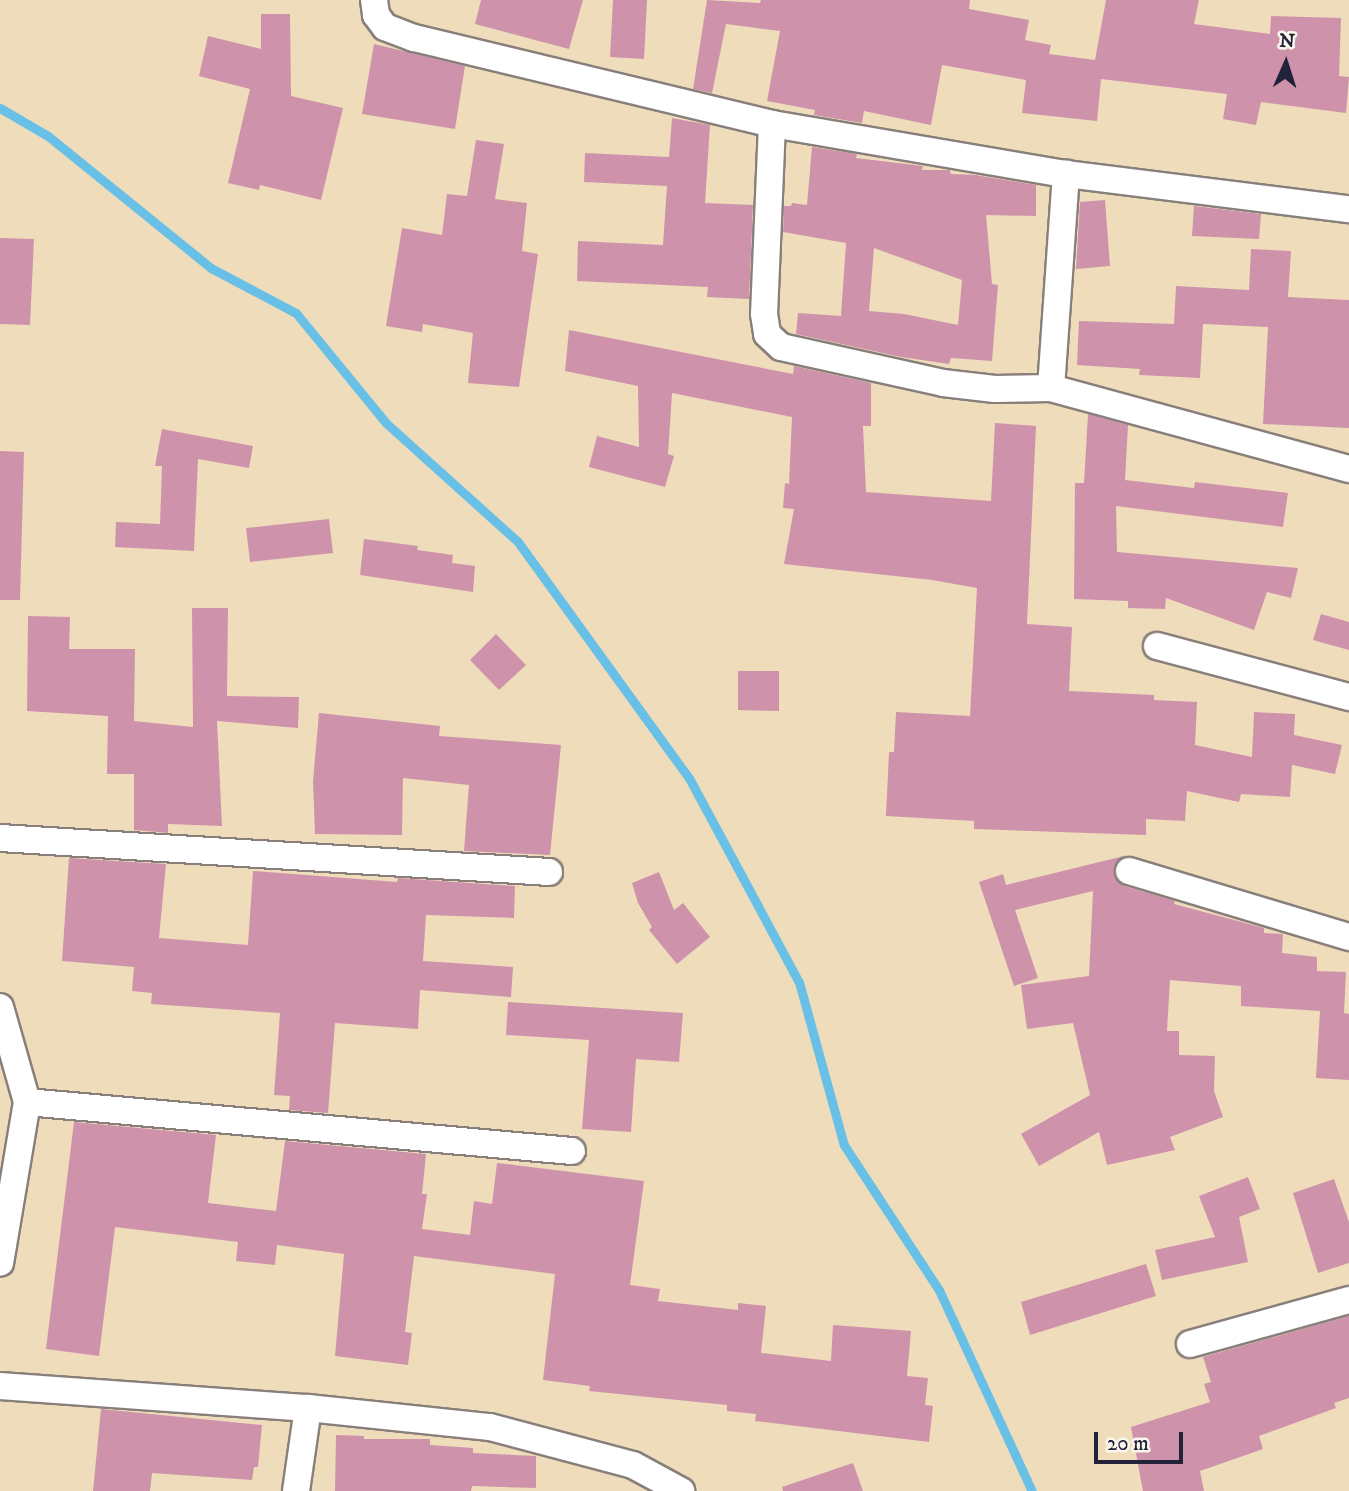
<!DOCTYPE html>
<html>
<head>
<meta charset="utf-8">
<style>
  body { margin:0 }
  #map { position:relative; width:1349px; height:1491px; overflow:hidden; background:#efdcbb; font-family:"IM FELL DW Pica",serif }
  div>[style] { position:absolute }
  [style*='--x'] { left:calc(var(--x)*1px); top:calc(var(--y)*1px); width:calc(var(--w)*1px); rotate:calc(var(--a)*1deg) }
  .stream>* { height:9px; margin:-4.5px; padding:0 4.5px; transform-origin:4.5px; border-radius:4.5px; background:#69c0e6 }
  .building>* { inset:0; background:#ce93ab }
  .roads { filter:drop-shadow(2px 0 #887f7b) drop-shadow(-2px 0 #887f7b) drop-shadow(0 2px #887f7b) drop-shadow(0 -2px #887f7b) }
  .minor>* { height:26px; margin:-13px; padding:0 13px; transform-origin:13px; border-radius:13px; background:#fff }
  span { translate:-50% -50%; white-space:nowrap; text-align:center; line-height:1.15; -webkit-text-stroke:5px #fbf7ec; paint-order:stroke }
  .north { position:absolute; left:1251px; top:28px; width:70px; height:70px; -webkit-text-stroke:5px #fbf7ec; paint-order:stroke; rotate:3deg; font-size:19px; font-weight:700; line-height:28px; text-align:center; color:#22223b }
  .north::after { content:''; display:block; margin:auto; width:24px; height:32px; background:#22223b; clip-path:polygon(50% 0,100% 100%,50% 72%,0 100%) }
  .scale { position:absolute; left:1094px; top:1432px; width:89px; height:32px; box-sizing:border-box; border:4px solid #22223b; border-top:0; padding-left:9px; font-size:21px; line-height:24px; white-space:nowrap; color:#22223b; -webkit-text-stroke:5px #fbf7ec; paint-order:stroke }
</style>
</head>
<body>
<div id="map">
  <div class="stream">
    <i style="--x:0;--y:108;--w:56;--a:30.3"></i>
    <i style="--x:48;--y:136;--w:210;--a:39"></i>
    <i style="--x:211;--y:268;--w:96;--a:27.9"></i>
    <i style="--x:296;--y:313;--w:142;--a:50.7"></i>
    <i style="--x:386;--y:423;--w:178;--a:42"></i>
    <i style="--x:518;--y:542;--w:291;--a:54.1"></i>
    <i style="--x:689;--y:778;--w:232;--a:61.7"></i>
    <i style="--x:799;--y:982;--w:169;--a:74.6"></i>
    <i style="--x:844;--y:1145;--w:173;--a:56.8"></i>
    <i style="--x:939;--y:1290;--w:221;--a:65.2"></i>
  </div>
  <div class="building">
    <i style="clip-path:polygon(481px 0,583px 0,569px 49px,475px 24px)"></i>
    <i style="clip-path:polygon(613px 0,647px 0,644px 59px,610px 57px)"></i>
    <i style="clip-path:polygon(707px 0,760px 3px,761px 0,970px 0,969px 9px,1029px 20px,1025px 40px,1051px 45px,1049px 54px,1095px 60px,1106px 0,1199px 0,1194px 24px,1270px 34px,1271px 16px,1341px 18px,1339px 76px,1349px 77px,1346px 113px,1261px 102px,1256px 125px,1223px 119px,1227px 94px,1101px 79px,1097px 121px,1022px 113px,1026px 80px,942px 65px,931px 125px,864px 111px,862px 123px,814px 115px,815px 110px,767px 101px,780px 31px,726px 24px,712px 93px,693px 89px)"></i>
    <i style="clip-path:polygon(261px 14px,290px 14px,291px 96px,343px 108px,321px 200px,260px 185px,259px 190px,228px 183px,250px 89px,199px 76px,208px 36px,261px 49px)"></i>
    <i style="clip-path:polygon(374px 44px,465px 66px,455px 129px,362px 114px)"></i>
    <i style="clip-path:polygon(672px 118px,710px 125px,705px 203px,753px 205px,749px 299px,707px 297px,708px 287px,577px 281px,578px 241px,663px 245px,667px 186px,584px 182px,585px 153px,669px 157px)"></i>
    <i style="clip-path:polygon(476px 140px,504px 144px,495px 199px,527px 203px,522px 251px,538px 254px,519px 387px,468px 383px,473px 333px,423px 324px,422px 332px,386px 326px,402px 228px,442px 235px,447px 194px,467px 196px)"></i>
    <i style="clip-path:polygon(evenodd,812px 147px,857px 154px,856px 158px,923px 166px,922px 170px,950px 170px,951px 174px,975px 175px,1036px 185px,1036px 216px,986px 215px,992px 284px,998px 285px,992px 361px,951px 358px,949px 364px,901px 357px,796px 334px,798px 313px,841px 316px,846px 243px,783px 232px,784px 206px,791px 206px,792px 203px,807px 205px,812px 147px,874px 248px,962px 280px,958px 325px,904px 314px,869px 311px,874px 248px)"></i>
    <i style="clip-path:polygon(1105px 200px,1110px 266px,1076px 269px,1080px 202px)"></i>
    <i style="clip-path:polygon(1194px 206px,1261px 214px,1259px 239px,1192px 236px)"></i>
    <i style="clip-path:polygon(0 238px,34px 239px,30px 325px,0 324px)"></i>
    <i style="clip-path:polygon(1251px 249px,1291px 251px,1288px 297px,1349px 300px,1349px 428px,1263px 424px,1268px 327px,1203px 324px,1200px 378px,1139px 375px,1140px 369px,1077px 365px,1079px 321px,1174px 324px,1176px 286px,1249px 290px)"></i>
    <i style="clip-path:polygon(569px 330px,793px 374px,794px 366px,871px 383px,871px 426px,863px 426px,866px 492px,991px 501px,995px 423px,1036px 426px,1027px 624px,1072px 627px,1069px 691px,1154px 695px,1154px 700px,1197px 702px,1195px 745px,1252px 757px,1254px 712px,1295px 714px,1294px 735px,1342px 745px,1335px 774px,1292px 765px,1290px 797px,1241px 794px,1239px 802px,1187px 791px,1185px 821px,1146px 819px,1146px 835px,974px 829px,974px 821px,886px 816px,889px 752px,894px 752px,896px 712px,970px 716px,977px 588px,932px 580px,784px 564px,794px 509px,783px 508px,785px 483px,789px 484px,792px 417px,672px 393px,668px 454px,674px 456px,665px 487px,589px 467px,597px 436px,639px 447px,638px 386px,565px 371px)"></i>
    <i style="clip-path:polygon(1088px 414px,1128px 425px,1125px 480px,1194px 488px,1195px 482px,1288px 493px,1283px 527px,1116px 506px,1117px 552px,1298px 568px,1291px 598px,1267px 592px,1254px 630px,1166px 598px,1165px 609px,1128px 608px,1128px 601px,1074px 599px,1075px 483px,1084px 483px)"></i>
    <i style="clip-path:polygon(162px 429px,253px 446px,249px 468px,198px 459px,194px 551px,115px 547px,116px 522px,160px 524px,162px 466px,155px 466px)"></i>
    <i style="clip-path:polygon(0 451px,24px 452px,20px 600px,0 600px)"></i>
    <i style="clip-path:polygon(329px 519px,333px 553px,250px 562px,246px 528px)"></i>
    <i style="clip-path:polygon(364px 539px,418px 546px,417px 550px,453px 555px,452px 563px,475px 566px,473px 592px,360px 575px)"></i>
    <i style="clip-path:polygon(192px 608px,228px 608px,227px 696px,299px 697px,298px 728px,217px 721px,222px 826px,168px 824px,168px 833px,134px 830px,134px 774px,107px 774px,108px 716px,27px 711px,28px 616px,70px 617px,69px 649px,135px 649px,134px 721px,193px 727px)"></i>
    <i style="clip-path:polygon(1321px 614px,1349px 622px,1349px 650px,1313px 640px)"></i>
    <i style="clip-path:polygon(496px 634px,526px 665px,499px 690px,470px 660px)"></i>
    <i style="clip-path:polygon(738px 671px,779px 671px,779px 711px,738px 710px)"></i>
    <i style="clip-path:polygon(319px 713px,440px 726px,439px 736px,561px 745px,550px 855px,464px 851px,469px 785px,403px 778px,402px 835px,315px 834px,313px 781px)"></i>
    <i style="clip-path:polygon(1124px 856px,1114px 866px,1114px 874px,1124px 886px,1175px 901px,1174px 904px,1264px 928px,1264px 933px,1283px 934px,1282px 953px,1317px 957px,1317px 971px,1346px 972px,1344px 1013px,1349px 1014px,1349px 1080px,1316px 1078px,1320px 1011px,1241px 1006px,1241px 986px,1170px 980px,1167px 1031px,1179px 1031px,1179px 1055px,1215px 1056px,1214px 1091px,1223px 1117px,1170px 1137px,1175px 1150px,1107px 1165px,1099px 1132px,1039px 1166px,1021px 1134px,1090px 1095px,1073px 1023px,1027px 1029px,1021px 985px,1089px 976px,1093px 891px,1015px 910px,1038px 978px,1014px 986px,979px 882px,1003px 874px,1006px 885px)"></i>
    <i style="clip-path:polygon(69px 858px,166px 864px,159px 938px,248px 945px,253px 871px,397px 882px,398px 878px,515px 886px,514px 918px,426px 915px,423px 961px,513px 967px,511px 997px,420px 990px,418px 1029px,335px 1023px,328px 1113px,289px 1110px,290px 1096px,274px 1095px,280px 1013px,151px 1004px,152px 993px,132px 991px,134px 967px,62px 961px)"></i>
    <i style="clip-path:polygon(659px 872px,674px 910px,683px 903px,710px 937px,677px 964px,649px 930px,652px 927px,638px 903px,632px 883px)"></i>
    <i style="clip-path:polygon(508px 1002px,683px 1013px,679px 1062px,636px 1059px,631px 1132px,582px 1129px,589px 1040px,506px 1035px)"></i>
    <i style="clip-path:polygon(74px 1122px,216px 1135px,208px 1203px,276px 1211px,285px 1141px,426px 1154px,422px 1194px,427px 1194px,422px 1229px,470px 1235px,474px 1201px,492px 1204px,497px 1163px,644px 1181px,630px 1285px,660px 1289px,658px 1301px,738px 1310px,738px 1303px,766px 1306px,761px 1353px,831px 1361px,833px 1325px,911px 1331px,907px 1376px,928px 1378px,925px 1405px,933px 1406px,929px 1442px,755px 1421px,756px 1414px,727px 1411px,727px 1405px,589px 1391px,590px 1386px,543px 1380px,555px 1274px,414px 1256px,405px 1332px,412px 1333px,408px 1365px,335px 1356px,344px 1254px,277px 1245px,275px 1265px,236px 1261px,238px 1242px,115px 1227px,99px 1356px,46px 1349px)"></i>
    <i style="clip-path:polygon(1248px 1177px,1260px 1209px,1239px 1217px,1248px 1262px,1162px 1280px,1155px 1250px,1215px 1237px,1199px 1196px)"></i>
    <i style="clip-path:polygon(1334px 1179px,1349px 1222px,1349px 1263px,1318px 1273px,1293px 1193px)"></i>
    <i style="clip-path:polygon(1146px 1264px,1156px 1296px,1030px 1335px,1021px 1302px)"></i>
    <i style="clip-path:polygon(1349px 1316px,1349px 1398px,1334px 1403px,1336px 1408px,1259px 1436px,1263px 1449px,1200px 1471px,1204px 1491px,1143px 1491px,1131px 1427px,1210px 1402px,1204px 1384px,1211px 1382px,1203px 1357px)"></i>
    <i style="clip-path:polygon(101px 1409px,262px 1425px,258px 1467px,254px 1467px,252px 1480px,152px 1473px,150px 1491px,93px 1491px)"></i>
    <i style="clip-path:polygon(336px 1435px,364px 1436px,364px 1439px,430px 1439px,430px 1445px,473px 1448px,473px 1453px,536px 1456px,536px 1488px,472px 1486px,471px 1491px,335px 1491px)"></i>
    <i style="clip-path:polygon(853px 1463px,863px 1491px,783px 1491px,782px 1487px)"></i>
  </div>
  <div class="roads">
    <div class="minor">
      <i style="--x:374;--y:0;--w:15;--a:82"></i>
      <i style="--x:376;--y:15;--w:15;--a:53"></i>
      <i style="--x:385;--y:27;--w:31;--a:21"></i>
      <i style="--x:414;--y:38;--w:368;--a:13.5"></i>
      <i style="--x:772;--y:124;--w:298;--a:9.7"></i>
      <i style="--x:1066;--y:174;--w:285;--a:7.1"></i>
      <i style="--x:772;--y:124;--w:190;--a:92.4"></i>
      <i style="--x:764;--y:314;--w:20;--a:81"></i>
      <i style="--x:767;--y:334;--w:19;--a:43"></i>
      <i style="--x:781;--y:347;--w:166;--a:12.5"></i>
      <i style="--x:943;--y:383;--w:52;--a:6.6"></i>
      <i style="--x:995;--y:389;--w:56;--a:-1"></i>
      <i style="--x:1051;--y:388;--w:309;--a:15.2"></i>
      <i style="--x:1051;--y:388;--w:215;--a:-86"></i>
      <i style="--x:1157;--y:646;--w:199;--a:14.9"></i>
      <i style="--x:0;--y:838;--w:550;--a:3.54"></i>
      <i style="--x:1129;--y:871;--w:230;--a:16.7"></i>
      <i style="--x:0;--y:1007;--w:99;--a:74.1"></i>
      <i style="--x:27;--y:1102;--w:163;--a:99.5"></i>
      <i style="--x:27;--y:1102;--w:547;--a:5.14"></i>
      <i style="--x:1190;--y:1344;--w:165;--a:-15.5"></i>
      <i style="--x:0;--y:1386;--w:309;--a:4.1"></i>
      <i style="--x:308;--y:1408;--w:183;--a:6"></i>
      <i style="--x:490;--y:1427;--w:148;--a:14.9"></i>
      <i style="--x:633;--y:1465;--w:55;--a:28.4"></i>
      <i style="--x:296;--y:1491;--w:84;--a:-81.8"></i>
    </div>
  </div>
  <div class="north">N</div>
  <div class="scale">20 m</div>
</div>
</body>
</html>
